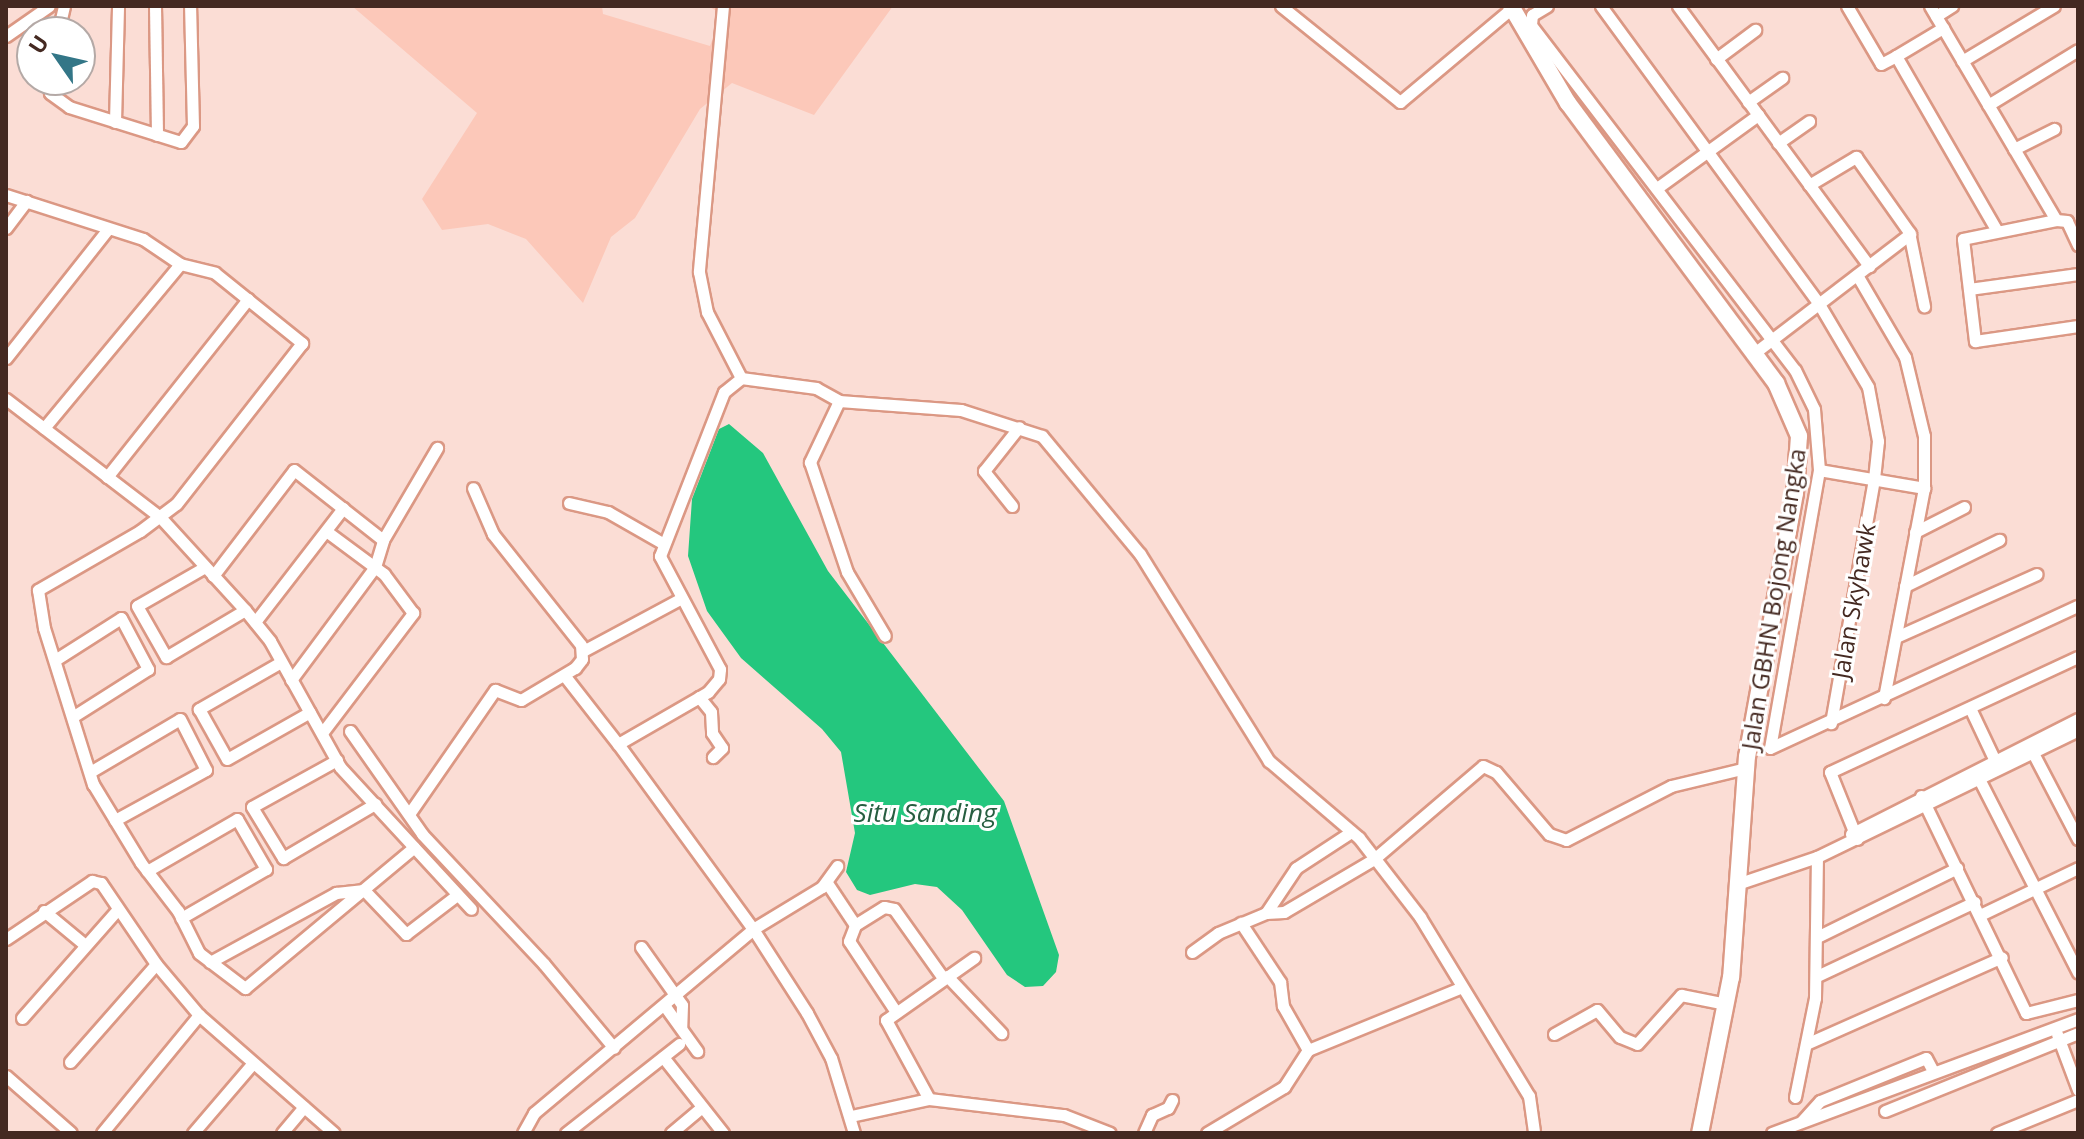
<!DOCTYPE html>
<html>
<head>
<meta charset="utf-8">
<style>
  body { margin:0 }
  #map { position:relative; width:2084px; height:1139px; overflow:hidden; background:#fbddd5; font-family:"Open Sans",sans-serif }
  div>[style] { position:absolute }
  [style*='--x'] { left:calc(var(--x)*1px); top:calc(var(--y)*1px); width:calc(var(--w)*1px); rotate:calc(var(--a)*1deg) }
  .green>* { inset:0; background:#fcc8b9 }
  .water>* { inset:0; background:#24c77e }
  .roads { filter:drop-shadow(2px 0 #db9884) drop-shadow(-2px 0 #db9884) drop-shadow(0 2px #db9884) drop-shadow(0 -2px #db9884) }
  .street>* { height:11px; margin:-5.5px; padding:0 5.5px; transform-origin:5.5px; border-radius:5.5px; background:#fff }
  .secondary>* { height:16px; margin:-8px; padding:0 8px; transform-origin:8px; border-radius:8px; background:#fff }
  span { translate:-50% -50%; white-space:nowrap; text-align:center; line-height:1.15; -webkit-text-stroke:6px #fff; paint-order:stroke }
  .street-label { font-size:24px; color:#442921 }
  .water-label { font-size:26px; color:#265e40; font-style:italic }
  .frame { position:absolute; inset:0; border:8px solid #442921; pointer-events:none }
  .north { position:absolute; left:16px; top:16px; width:80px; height:80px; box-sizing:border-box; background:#fff; border:2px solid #b4a9a6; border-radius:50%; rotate:304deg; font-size:22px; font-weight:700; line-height:32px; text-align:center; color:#442921 }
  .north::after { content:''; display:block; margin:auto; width:28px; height:36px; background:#337687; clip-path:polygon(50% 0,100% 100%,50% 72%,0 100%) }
</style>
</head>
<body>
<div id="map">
  <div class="green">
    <i style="clip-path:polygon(352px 6px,602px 6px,603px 14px,710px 46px,722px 14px,708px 6px,893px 6px,814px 115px,732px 83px,700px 109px,635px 218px,611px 237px,583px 303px,526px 239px,488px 224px,442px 230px,422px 199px,477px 113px)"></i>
  </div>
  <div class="water">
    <i style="clip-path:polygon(729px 424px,763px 453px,828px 571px,1004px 801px,1059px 955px,1056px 972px,1043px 986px,1025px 987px,1007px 975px,962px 910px,937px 887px,915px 884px,870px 895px,857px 890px,846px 872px,855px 833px,841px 752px,822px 729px,741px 658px,707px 611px,688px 556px,692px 499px,719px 429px)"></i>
  </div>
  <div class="roads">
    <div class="street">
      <i style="--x:155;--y:6;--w:129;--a:89.1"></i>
      <i style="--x:723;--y:6;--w:267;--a:95.2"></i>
      <i style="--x:699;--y:272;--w:41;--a:78.7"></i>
      <i style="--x:707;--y:312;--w:74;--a:62.7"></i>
      <i style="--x:1281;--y:6;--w:153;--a:38.9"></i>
      <i style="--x:1400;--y:102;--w:146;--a:-40"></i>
      <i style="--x:1547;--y:6;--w:17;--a:149"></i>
      <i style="--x:1532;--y:15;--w:10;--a:96"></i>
      <i style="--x:1531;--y:25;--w:434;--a:52.6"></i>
      <i style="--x:1795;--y:370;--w:43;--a:64"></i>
      <i style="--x:1814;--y:409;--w:61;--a:85.3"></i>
      <i style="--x:1819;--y:470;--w:282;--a:100"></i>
      <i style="--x:1770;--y:748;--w:339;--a:-24.8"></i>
      <i style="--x:1601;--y:6;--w:369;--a:53.8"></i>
      <i style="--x:1819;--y:304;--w:96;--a:59.4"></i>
      <i style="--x:1868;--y:387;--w:55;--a:79.5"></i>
      <i style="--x:1878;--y:441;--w:38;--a:96"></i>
      <i style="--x:1874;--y:479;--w:248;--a:100"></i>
      <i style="--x:1678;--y:6;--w:323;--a:53.7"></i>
      <i style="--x:1847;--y:6;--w:67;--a:59.6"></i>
      <i style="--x:1881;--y:64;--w:17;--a:-28"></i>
      <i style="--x:1896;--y:56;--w:202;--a:60"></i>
      <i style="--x:1930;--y:6;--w:248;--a:59.5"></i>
      <i style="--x:1936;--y:16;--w:19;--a:-32"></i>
      <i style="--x:58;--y:32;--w:27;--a:-77"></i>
      <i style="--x:6;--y:36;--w:52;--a:-34.9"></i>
      <i style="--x:1896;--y:56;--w:55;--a:-30.8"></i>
      <i style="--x:1716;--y:59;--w:49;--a:-36.6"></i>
      <i style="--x:1962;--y:61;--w:107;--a:-30.9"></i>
      <i style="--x:48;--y:80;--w:13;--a:81"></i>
      <i style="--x:50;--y:93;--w:24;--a:36"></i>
      <i style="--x:69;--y:107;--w:117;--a:17.4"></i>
      <i style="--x:181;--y:142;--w:20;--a:-53"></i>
      <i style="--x:193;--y:126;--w:120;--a:-91.4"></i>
      <i style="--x:1748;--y:102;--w:42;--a:-35.2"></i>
      <i style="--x:1988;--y:105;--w:105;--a:-31.4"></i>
      <i style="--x:115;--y:122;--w:116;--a:-88.5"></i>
      <i style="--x:1778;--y:143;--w:38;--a:-35"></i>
      <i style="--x:2014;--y:149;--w:45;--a:-26.6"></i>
      <i style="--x:1809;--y:185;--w:55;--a:-30.8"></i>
      <i style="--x:1856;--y:157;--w:92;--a:54.8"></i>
      <i style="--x:1909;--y:232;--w:76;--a:78.5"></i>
      <i style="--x:1657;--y:188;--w:125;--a:-35.9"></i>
      <i style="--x:6;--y:195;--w:144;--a:17.8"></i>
      <i style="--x:143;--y:239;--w:45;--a:34"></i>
      <i style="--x:180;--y:264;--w:36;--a:14"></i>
      <i style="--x:215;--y:273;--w:112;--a:38.8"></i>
      <i style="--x:302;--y:343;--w:204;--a:128"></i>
      <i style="--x:176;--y:504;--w:45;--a:143.1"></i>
      <i style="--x:140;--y:531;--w:118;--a:150"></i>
      <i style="--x:38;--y:590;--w:38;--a:81"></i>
      <i style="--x:44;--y:628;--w:164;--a:72.6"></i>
      <i style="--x:93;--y:784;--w:92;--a:58.7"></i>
      <i style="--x:141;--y:863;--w:61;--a:52.4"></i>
      <i style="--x:178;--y:911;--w:47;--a:63.4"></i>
      <i style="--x:199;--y:953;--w:58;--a:37.3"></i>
      <i style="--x:245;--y:988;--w:220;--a:-39.8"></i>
      <i style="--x:6;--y:228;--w:34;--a:-53"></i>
      <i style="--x:2078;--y:245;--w:26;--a:-115"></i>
      <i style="--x:2067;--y:221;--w:11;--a:-175"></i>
      <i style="--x:2056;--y:220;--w:95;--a:168.5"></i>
      <i style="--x:1963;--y:239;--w:103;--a:83.3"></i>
      <i style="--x:1975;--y:341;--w:104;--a:-8.3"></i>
      <i style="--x:1857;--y:275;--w:95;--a:59.7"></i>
      <i style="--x:1905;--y:357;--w:81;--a:76.5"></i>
      <i style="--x:1924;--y:436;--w:52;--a:90"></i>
      <i style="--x:1924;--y:488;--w:214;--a:100.8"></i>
      <i style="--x:1969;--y:289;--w:110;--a:-7.8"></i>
      <i style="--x:1753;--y:354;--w:198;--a:-37.4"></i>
      <i style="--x:6;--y:358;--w:164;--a:-51.7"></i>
      <i style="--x:6;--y:399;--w:195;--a:37.5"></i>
      <i style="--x:161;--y:518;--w:125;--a:47.6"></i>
      <i style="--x:245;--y:610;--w:40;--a:51"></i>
      <i style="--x:270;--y:641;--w:144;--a:60.9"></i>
      <i style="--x:340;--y:767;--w:193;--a:47.3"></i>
      <i style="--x:839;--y:401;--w:68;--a:115.4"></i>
      <i style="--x:810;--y:462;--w:116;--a:71.4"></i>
      <i style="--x:847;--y:572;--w:74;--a:59.3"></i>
      <i style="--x:44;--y:428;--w:213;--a:-50.3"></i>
      <i style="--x:1819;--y:470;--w:107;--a:9.7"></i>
      <i style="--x:107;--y:477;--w:227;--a:-51.6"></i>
      <i style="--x:569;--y:503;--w:40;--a:13"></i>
      <i style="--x:608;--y:512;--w:64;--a:29.7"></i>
      <i style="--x:1012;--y:506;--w:45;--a:-128.7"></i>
      <i style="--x:984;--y:471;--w:56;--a:-51.5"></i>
      <i style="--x:1915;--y:532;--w:55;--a:-27"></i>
      <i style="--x:205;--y:567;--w:78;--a:150.2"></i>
      <i style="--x:137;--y:606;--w:59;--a:60.4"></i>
      <i style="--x:166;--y:657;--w:92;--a:-30.7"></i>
      <i style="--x:213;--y:576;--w:133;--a:-52.6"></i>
      <i style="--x:294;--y:470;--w:113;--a:38.2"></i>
      <i style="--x:383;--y:540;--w:107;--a:-59.6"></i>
      <i style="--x:1905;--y:586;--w:105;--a:-26.1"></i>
      <i style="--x:255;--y:622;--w:144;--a:-52.3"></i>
      <i style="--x:1896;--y:637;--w:154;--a:-24.1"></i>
      <i style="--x:583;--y:651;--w:110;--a:-28.2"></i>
      <i style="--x:55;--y:660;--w:78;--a:-32.5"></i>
      <i style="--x:121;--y:618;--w:58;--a:62.1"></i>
      <i style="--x:148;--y:669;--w:88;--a:147.6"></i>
      <i style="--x:281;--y:662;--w:95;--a:150.2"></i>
      <i style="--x:199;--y:709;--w:57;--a:60.8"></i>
      <i style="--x:227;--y:759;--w:95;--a:-29.5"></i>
      <i style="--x:564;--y:675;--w:88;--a:52"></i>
      <i style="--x:291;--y:680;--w:141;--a:-53.4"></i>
      <i style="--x:375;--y:567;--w:28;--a:-73"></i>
      <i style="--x:699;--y:697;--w:19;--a:51"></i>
      <i style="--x:711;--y:712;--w:21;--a:87"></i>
      <i style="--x:712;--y:733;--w:18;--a:56"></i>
      <i style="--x:722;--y:748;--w:13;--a:135"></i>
      <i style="--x:1970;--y:708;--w:63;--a:64.7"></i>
      <i style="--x:350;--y:731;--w:126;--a:55"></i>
      <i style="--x:422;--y:834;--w:178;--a:46.8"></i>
      <i style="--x:544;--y:964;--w:109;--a:50.2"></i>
      <i style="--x:322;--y:733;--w:151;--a:-52.8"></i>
      <i style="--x:413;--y:613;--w:49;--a:-126.6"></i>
      <i style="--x:384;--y:574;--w:72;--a:-143.4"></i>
      <i style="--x:2033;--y:753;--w:97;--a:62.4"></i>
      <i style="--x:337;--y:760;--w:97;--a:151.1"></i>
      <i style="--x:252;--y:807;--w:60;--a:58.7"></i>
      <i style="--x:283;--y:858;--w:107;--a:-30.4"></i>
      <i style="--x:90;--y:772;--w:104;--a:-30.5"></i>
      <i style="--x:180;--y:719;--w:57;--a:63"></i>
      <i style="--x:206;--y:770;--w:104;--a:151.2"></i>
      <i style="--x:1976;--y:773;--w:224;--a:62.9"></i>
      <i style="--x:1921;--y:796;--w:241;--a:64.2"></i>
      <i style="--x:2026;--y:1013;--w:54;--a:-14"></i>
      <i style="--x:409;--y:814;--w:151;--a:-55.3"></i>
      <i style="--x:495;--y:690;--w:28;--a:21"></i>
      <i style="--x:521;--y:700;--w:63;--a:-30.7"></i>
      <i style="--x:575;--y:668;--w:11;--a:-52"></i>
      <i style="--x:582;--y:659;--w:14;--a:-94"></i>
      <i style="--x:581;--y:645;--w:142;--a:-128.4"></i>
      <i style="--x:493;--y:534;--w:50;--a:-113.5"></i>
      <i style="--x:1851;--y:834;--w:254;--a:-26.9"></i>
      <i style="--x:1857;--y:839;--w:72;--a:-111.9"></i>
      <i style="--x:1830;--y:772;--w:273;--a:-24.9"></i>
      <i style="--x:147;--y:871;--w:104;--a:-30"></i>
      <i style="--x:237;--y:819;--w:58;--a:59.9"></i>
      <i style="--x:266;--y:869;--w:98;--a:150"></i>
      <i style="--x:827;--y:883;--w:50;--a:56.3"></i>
      <i style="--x:1740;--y:883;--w:81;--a:-18.7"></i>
      <i style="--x:1817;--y:857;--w:290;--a:-25.9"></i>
      <i style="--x:44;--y:911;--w:53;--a:39.7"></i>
      <i style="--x:1266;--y:913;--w:18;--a:-3"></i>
      <i style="--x:1284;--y:912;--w:104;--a:-30.5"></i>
      <i style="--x:1374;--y:859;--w:143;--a:-40.5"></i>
      <i style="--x:1483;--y:766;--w:14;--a:25"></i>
      <i style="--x:1496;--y:772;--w:82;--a:49.5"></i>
      <i style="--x:1549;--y:834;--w:18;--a:19"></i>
      <i style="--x:1566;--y:840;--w:118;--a:-27.2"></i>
      <i style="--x:1671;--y:786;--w:77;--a:-13.5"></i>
      <i style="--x:1980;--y:915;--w:109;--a:-25.6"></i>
      <i style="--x:1819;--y:936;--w:154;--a:-26.2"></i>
      <i style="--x:6;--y:939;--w:104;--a:-34"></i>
      <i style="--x:92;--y:881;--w:9;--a:13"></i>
      <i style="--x:101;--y:883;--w:98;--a:55.8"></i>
      <i style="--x:156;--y:964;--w:67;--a:49.9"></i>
      <i style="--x:199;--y:1015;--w:179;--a:41.2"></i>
      <i style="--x:641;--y:947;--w:71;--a:54.7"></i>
      <i style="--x:682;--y:1005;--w:23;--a:92"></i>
      <i style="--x:1192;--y:952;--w:32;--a:-36"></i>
      <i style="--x:1218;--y:933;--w:52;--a:-22.6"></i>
      <i style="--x:1266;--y:913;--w:54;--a:-56.3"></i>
      <i style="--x:1296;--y:868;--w:66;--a:-33.2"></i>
      <i style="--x:210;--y:962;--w:144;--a:-28.7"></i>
      <i style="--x:336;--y:893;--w:28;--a:-6"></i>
      <i style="--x:364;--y:890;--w:61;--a:46.3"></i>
      <i style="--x:406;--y:934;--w:64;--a:-37.4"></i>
      <i style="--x:947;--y:976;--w:79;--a:46.5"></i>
      <i style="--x:1817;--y:976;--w:174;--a:-25.2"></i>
      <i style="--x:664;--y:1005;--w:57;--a:54.3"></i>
      <i style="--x:896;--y:1012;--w:85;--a:-123.5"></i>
      <i style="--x:849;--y:941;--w:17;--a:-69"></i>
      <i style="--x:855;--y:925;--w:34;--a:-32"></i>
      <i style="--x:884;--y:907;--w:10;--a:11"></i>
      <i style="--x:894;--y:909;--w:85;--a:54.6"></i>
      <i style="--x:22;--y:1018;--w:145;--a:-48.6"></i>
      <i style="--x:1554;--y:1034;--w:49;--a:-29.2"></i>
      <i style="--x:1597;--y:1010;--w:35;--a:50"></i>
      <i style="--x:1620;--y:1037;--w:18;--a:22"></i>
      <i style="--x:1637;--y:1044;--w:66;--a:-48.1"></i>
      <i style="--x:1681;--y:995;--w:46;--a:11.3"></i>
      <i style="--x:2057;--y:1034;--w:60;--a:69.4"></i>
      <i style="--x:1806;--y:1044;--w:214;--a:-23.9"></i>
      <i style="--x:1308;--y:1050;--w:166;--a:-22.2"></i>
      <i style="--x:663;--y:1057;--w:97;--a:51.7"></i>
      <i style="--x:70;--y:1062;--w:130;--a:-48.7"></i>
      <i style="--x:6;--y:1076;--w:86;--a:41.2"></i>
      <i style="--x:1795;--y:1097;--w:101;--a:-78.6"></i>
      <i style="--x:1815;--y:998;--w:141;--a:-89.2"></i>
      <i style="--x:929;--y:1099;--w:90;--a:-118.6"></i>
      <i style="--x:886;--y:1020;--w:108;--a:-35.2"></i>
      <i style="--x:1885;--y:1111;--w:208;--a:-22"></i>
      <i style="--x:851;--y:1116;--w:80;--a:-12.3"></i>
      <i style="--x:929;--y:1099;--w:136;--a:6.8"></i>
      <i style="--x:1064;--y:1115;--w:49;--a:21.4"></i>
      <i style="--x:1802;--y:1121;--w:27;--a:-48"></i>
      <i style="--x:1820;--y:1101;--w:114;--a:-22.1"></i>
      <i style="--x:1926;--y:1058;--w:15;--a:62"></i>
      <i style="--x:102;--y:1133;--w:153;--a:-50.6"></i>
      <i style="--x:193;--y:1133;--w:92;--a:-49.4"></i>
      <i style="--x:282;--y:1133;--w:34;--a:-50"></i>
      <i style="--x:523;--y:1133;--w:23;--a:-61"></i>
      <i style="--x:534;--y:1113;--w:286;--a:-40"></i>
      <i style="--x:753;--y:929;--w:81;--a:-31.3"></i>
      <i style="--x:822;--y:887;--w:26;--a:-54"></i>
      <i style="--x:566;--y:1133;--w:144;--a:-38.2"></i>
      <i style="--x:671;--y:1133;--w:40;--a:-40"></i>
      <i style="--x:854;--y:1133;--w:78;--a:-107"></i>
      <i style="--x:831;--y:1058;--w:51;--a:-118.1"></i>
      <i style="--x:807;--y:1013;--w:100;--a:-122.7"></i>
      <i style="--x:753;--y:929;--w:229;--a:-126.1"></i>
      <i style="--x:618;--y:744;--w:104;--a:-30"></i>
      <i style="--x:708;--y:692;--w:17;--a:-50"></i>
      <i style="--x:719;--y:679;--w:10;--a:-84"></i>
      <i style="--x:720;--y:669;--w:128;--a:-118"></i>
      <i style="--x:660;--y:556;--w:176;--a:-68.7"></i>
      <i style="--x:724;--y:392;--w:22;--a:-39"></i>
      <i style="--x:741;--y:378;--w:76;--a:7.6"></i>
      <i style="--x:816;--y:388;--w:26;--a:29"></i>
      <i style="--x:839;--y:401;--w:122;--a:4.2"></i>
      <i style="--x:961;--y:410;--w:85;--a:17.8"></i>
      <i style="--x:1042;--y:436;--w:153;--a:50.3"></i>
      <i style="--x:1140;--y:554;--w:244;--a:58.1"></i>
      <i style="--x:1269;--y:761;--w:118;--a:40.5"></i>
      <i style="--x:1359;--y:838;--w:100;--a:52.3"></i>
      <i style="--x:1420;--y:917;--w:210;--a:58.7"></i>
      <i style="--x:1529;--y:1096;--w:37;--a:82"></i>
      <i style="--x:1144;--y:1133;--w:20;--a:-66"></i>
      <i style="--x:1152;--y:1115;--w:17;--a:-24"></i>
      <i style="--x:1168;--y:1108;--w:9;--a:-63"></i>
      <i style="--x:1207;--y:1133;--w:90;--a:-30.9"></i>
      <i style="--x:1284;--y:1087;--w:44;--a:-57"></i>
      <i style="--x:1308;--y:1050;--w:51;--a:-119.6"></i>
      <i style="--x:1283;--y:1006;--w:24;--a:-97"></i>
      <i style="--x:1280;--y:982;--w:71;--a:-123.5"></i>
      <i style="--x:1772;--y:1133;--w:327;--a:-20.4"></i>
      <i style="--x:1997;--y:1133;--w:87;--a:-22.2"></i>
    </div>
    <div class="secondary">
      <i style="--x:1511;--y:6;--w:113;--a:59.6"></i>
      <i style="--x:1568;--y:103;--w:349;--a:53.4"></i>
      <i style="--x:1776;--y:383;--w:58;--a:66.5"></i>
      <i style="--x:1799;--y:436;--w:57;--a:94"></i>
      <i style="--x:1795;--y:493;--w:267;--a:100.3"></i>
      <i style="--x:1747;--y:756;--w:222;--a:94.1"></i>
      <i style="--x:1731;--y:977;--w:159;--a:101.2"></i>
    </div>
  </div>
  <div class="street-label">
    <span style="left:1773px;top:599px;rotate:-81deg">Jalan GBHN Bojong Nangka</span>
    <span style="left:1853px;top:601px;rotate:-80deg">Jalan Skyhawk</span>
  </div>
  <div class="water-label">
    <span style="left:925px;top:813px">Situ Sanding</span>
  </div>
  <div class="frame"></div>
  <div class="north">U</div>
</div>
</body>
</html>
